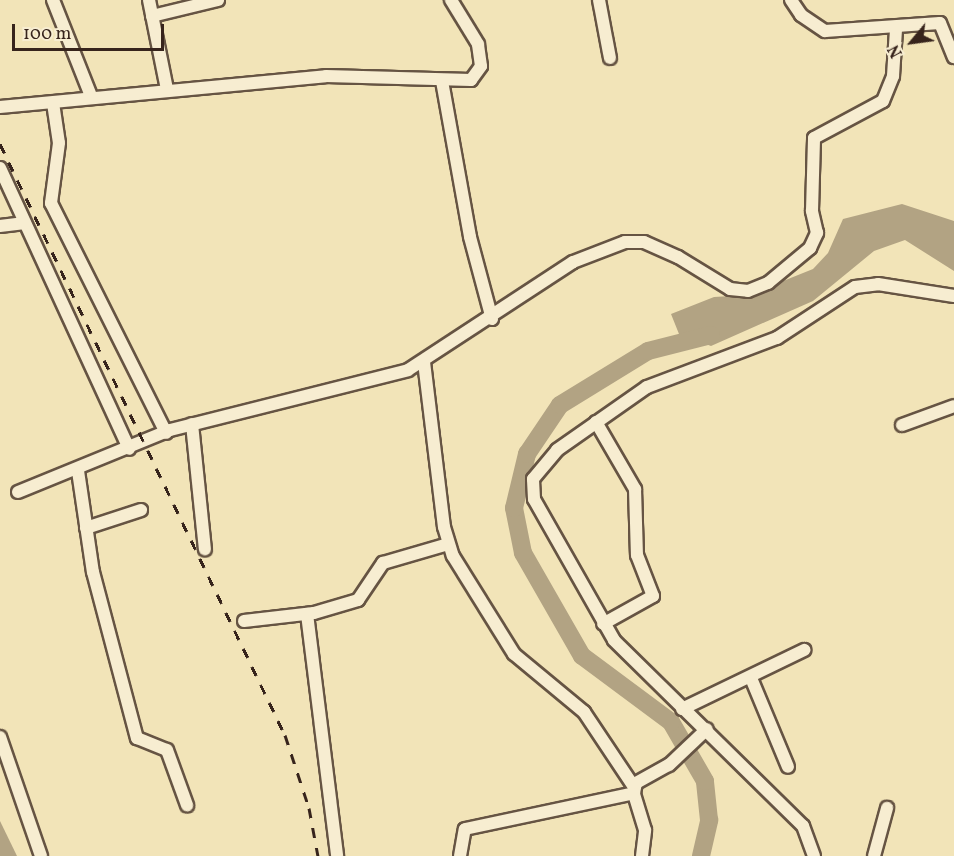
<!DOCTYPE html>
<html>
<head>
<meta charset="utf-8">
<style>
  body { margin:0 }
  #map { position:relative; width:954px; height:856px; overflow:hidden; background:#f2e4b8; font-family:Vollkorn,serif }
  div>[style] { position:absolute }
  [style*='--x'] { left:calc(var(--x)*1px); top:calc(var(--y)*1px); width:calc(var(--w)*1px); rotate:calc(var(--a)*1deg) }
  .water>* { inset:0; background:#b2a383 }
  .river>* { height:18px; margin:-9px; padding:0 9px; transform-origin:9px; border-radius:9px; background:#b2a383 }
  .roads { filter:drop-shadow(2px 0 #665443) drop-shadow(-2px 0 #665443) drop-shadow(0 2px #665443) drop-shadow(0 -2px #665443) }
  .minor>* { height:12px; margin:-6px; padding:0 6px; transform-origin:6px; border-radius:6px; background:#f7edd1 }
  .rail>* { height:3px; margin-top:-1.5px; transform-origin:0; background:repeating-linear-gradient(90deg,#37241c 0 10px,transparent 0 20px) }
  span { translate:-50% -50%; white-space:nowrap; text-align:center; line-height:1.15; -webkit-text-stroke:6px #f7edd1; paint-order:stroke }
  .north { position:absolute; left:882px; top:12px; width:60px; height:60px; -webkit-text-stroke:4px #f7edd1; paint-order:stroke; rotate:241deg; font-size:16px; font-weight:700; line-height:24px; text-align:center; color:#37241c }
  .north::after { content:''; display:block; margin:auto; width:21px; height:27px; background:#37241c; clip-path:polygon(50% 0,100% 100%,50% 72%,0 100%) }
  .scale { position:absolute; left:12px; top:24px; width:152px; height:27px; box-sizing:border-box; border:3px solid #37241c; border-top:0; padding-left:8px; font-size:18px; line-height:21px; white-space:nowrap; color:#37241c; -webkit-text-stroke:4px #f7edd1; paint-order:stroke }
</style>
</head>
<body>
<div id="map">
  <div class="water">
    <i style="clip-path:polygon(902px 204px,954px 221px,954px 271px,905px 240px,874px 251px,813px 301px,711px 346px,679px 334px,671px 314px,714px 297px,748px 295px,813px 269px,828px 253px,843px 219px)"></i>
    <i style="clip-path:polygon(0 821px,17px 856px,0 856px)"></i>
  </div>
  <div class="river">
    <i style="--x:701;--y:856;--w:37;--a:-77"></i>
    <i style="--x:709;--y:820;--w:39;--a:-96"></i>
    <i style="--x:705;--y:781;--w:68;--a:-120"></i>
    <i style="--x:671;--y:722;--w:111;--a:-143.4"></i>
    <i style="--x:582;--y:656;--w:119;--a:-119.8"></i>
    <i style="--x:523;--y:553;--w:46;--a:-101.3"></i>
    <i style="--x:514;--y:508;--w:56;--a:-76.5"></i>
    <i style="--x:527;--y:454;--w:59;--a:-56"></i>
    <i style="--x:560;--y:405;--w:103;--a:-31.5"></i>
    <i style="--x:648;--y:351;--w:65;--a:-14.3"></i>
  </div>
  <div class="roads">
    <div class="minor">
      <i style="--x:53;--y:0;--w:103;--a:68.4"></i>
      <i style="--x:149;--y:0;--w:91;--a:78.6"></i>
      <i style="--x:599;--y:0;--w:59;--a:79.3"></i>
      <i style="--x:791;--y:0;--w:18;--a:56"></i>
      <i style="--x:801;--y:15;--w:29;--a:34"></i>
      <i style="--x:825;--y:31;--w:115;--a:-4"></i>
      <i style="--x:940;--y:23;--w:37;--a:68"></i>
      <i style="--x:152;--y:16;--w:68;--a:-13.6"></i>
      <i style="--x:442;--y:81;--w:158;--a:79.8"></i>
      <i style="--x:470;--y:237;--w:85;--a:75"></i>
      <i style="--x:53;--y:103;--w:40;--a:81.5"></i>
      <i style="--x:59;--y:143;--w:61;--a:97.6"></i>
      <i style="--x:51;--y:203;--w:257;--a:63.4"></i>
      <i style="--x:0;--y:107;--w:327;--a:-5.4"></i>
      <i style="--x:326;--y:76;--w:145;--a:1.6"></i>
      <i style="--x:471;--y:80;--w:17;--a:-54"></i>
      <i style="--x:481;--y:66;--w:22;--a:-98"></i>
      <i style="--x:478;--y:44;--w:52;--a:-121.5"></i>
      <i style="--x:0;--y:168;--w:309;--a:65.3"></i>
      <i style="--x:0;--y:226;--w:25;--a:-7"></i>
      <i style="--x:424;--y:362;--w:166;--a:83.1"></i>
      <i style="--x:444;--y:527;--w:30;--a:73"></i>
      <i style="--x:453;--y:556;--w:115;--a:58.1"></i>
      <i style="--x:514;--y:654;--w:91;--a:39.6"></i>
      <i style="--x:584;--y:712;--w:90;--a:56.3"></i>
      <i style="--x:596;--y:422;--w:78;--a:59.8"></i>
      <i style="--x:635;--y:489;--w:66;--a:88.3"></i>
      <i style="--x:637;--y:555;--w:44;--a:68.7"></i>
      <i style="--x:653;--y:596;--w:57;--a:150.8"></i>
      <i style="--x:192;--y:424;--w:126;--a:84.1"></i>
      <i style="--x:902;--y:425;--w:55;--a:-20.1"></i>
      <i style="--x:78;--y:471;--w:102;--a:81.6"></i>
      <i style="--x:93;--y:572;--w:172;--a:75.2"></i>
      <i style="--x:137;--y:738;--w:32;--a:22"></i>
      <i style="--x:167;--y:750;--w:59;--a:70"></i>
      <i style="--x:18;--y:492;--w:164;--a:-22.2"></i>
      <i style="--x:170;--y:430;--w:245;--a:-14.1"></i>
      <i style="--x:408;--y:370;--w:197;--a:-33.2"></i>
      <i style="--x:573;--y:262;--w:56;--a:-21"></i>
      <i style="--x:625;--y:242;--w:19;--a:0"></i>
      <i style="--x:644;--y:242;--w:37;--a:24"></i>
      <i style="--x:678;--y:257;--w:61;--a:31.6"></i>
      <i style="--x:730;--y:289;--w:18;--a:6"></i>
      <i style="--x:748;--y:291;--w:22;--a:-22"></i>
      <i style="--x:768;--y:283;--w:55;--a:-39.8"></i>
      <i style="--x:810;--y:248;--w:17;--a:-65"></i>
      <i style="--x:817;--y:233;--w:23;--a:-103"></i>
      <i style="--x:812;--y:211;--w:73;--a:-88.4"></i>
      <i style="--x:814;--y:138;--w:78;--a:-28.2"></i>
      <i style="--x:883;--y:101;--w:27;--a:-68"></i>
      <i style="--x:893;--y:76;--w:46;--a:-86.3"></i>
      <i style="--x:86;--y:528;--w:58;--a:-18.1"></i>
      <i style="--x:307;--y:614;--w:244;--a:82.9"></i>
      <i style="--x:244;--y:621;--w:70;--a:-6.5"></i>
      <i style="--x:314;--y:613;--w:46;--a:-16.5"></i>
      <i style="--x:358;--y:600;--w:45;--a:-56"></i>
      <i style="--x:383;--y:563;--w:68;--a:-16.3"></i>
      <i style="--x:751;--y:678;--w:96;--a:67.4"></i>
      <i style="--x:682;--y:709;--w:136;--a:-25.8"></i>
      <i style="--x:0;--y:737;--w:126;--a:71"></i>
      <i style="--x:460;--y:856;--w:27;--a:-80"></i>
      <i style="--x:465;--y:829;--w:173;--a:-12"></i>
      <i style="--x:642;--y:856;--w:26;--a:-83"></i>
      <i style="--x:645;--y:830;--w:39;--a:-107"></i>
      <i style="--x:634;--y:793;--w:10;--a:-79"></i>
      <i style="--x:636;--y:783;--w:38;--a:-29"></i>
      <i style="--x:669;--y:765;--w:52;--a:-43.5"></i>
      <i style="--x:814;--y:856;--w:32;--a:-110"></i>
      <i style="--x:803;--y:826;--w:265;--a:-135.5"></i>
      <i style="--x:614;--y:640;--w:162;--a:-119.6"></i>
      <i style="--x:534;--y:499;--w:20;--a:-93"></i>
      <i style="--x:533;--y:479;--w:38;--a:-50"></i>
      <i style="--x:557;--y:450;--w:110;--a:-35"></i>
      <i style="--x:647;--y:387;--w:139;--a:-20.7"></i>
      <i style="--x:777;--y:338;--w:93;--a:-33.2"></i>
      <i style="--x:855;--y:287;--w:23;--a:-7"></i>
      <i style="--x:878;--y:284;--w:77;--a:9"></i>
      <i style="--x:874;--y:856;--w:50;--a:-74.8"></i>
    </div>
  </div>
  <div class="rail">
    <i style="--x:0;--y:144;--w:656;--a:64.26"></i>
    <i style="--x:285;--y:735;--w:77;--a:71.8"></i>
    <i style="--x:309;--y:808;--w:49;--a:79.4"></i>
  </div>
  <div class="north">N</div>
  <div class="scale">100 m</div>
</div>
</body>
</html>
